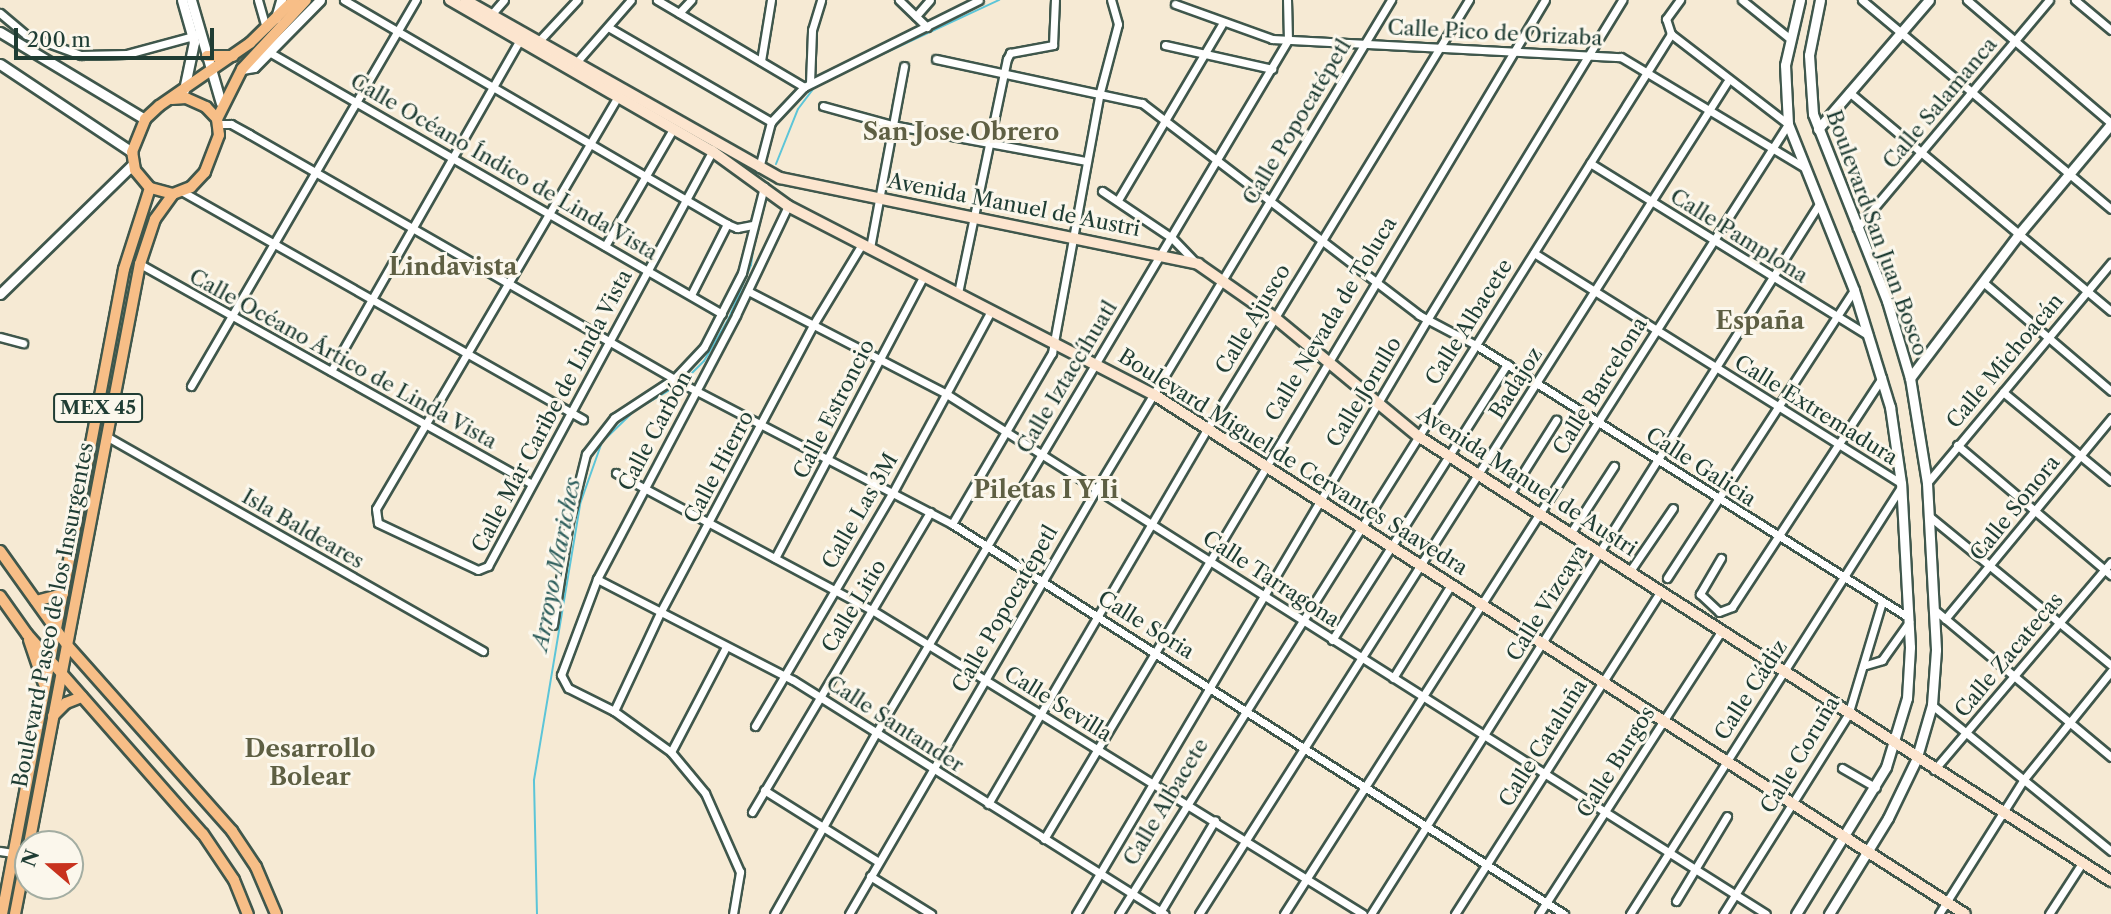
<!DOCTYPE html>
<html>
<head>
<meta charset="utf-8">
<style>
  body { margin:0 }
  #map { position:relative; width:2111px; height:914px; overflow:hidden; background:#f6ead4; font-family:"Libre Caslon Text",serif }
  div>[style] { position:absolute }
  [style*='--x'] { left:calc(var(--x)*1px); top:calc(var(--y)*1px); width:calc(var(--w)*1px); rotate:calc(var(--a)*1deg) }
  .stream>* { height:2px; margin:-1px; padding:0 1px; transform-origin:1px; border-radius:1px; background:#5cc5d8 }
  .roads { filter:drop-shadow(2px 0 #3f574c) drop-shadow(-2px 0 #3f574c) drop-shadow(0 2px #3f574c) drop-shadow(0 -2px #3f574c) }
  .minor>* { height:7px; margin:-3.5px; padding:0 3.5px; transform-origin:3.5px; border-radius:3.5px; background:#fff }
  .tertiary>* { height:9px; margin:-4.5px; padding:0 4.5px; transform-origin:4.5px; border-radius:4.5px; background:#fff }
  .secondary>* { height:10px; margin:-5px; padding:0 5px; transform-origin:5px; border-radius:5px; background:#fce5cf }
  .primary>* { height:10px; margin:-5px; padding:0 5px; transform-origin:5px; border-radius:5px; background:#f7be87 }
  span { translate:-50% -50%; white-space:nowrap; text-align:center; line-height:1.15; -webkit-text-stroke:6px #fbf7ec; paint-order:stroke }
  .shield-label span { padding:2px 5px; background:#fbf7ec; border:2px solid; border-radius:5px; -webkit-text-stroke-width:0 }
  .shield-label { font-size:19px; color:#1f3d34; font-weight:700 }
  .street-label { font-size:21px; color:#1f3d34 }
  .water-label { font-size:23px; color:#2e5f5d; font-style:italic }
  .quarter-label { font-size:24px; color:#5e5f43; font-weight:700 }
  .north { position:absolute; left:14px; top:830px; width:70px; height:70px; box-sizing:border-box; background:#fbf7ec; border:2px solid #a3ada2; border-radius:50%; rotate:290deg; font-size:19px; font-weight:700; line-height:28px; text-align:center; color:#1f3d34 }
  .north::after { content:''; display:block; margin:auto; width:24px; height:32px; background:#c8321e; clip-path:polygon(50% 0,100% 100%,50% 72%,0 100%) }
  .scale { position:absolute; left:14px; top:28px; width:200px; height:32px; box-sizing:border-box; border:4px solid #1f3d34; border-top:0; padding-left:9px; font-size:21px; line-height:24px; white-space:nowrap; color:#1f3d34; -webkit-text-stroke:5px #fbf7ec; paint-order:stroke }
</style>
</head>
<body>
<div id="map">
  <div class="stream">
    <i style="--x:776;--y:164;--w:59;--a:-68.2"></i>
    <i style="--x:798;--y:109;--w:30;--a:-53"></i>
    <i style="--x:816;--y:85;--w:202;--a:-24.9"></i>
    <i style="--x:762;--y:208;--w:9;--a:-69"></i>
    <i style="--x:683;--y:382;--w:30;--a:-45"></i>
    <i style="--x:704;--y:361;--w:50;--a:-59.8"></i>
    <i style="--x:729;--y:318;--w:57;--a:-67.5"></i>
    <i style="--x:751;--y:265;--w:35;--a:-82"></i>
    <i style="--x:537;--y:914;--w:134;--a:-91.3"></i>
    <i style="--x:534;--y:780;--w:280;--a:-80.5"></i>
    <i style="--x:580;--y:504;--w:66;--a:-70.5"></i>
    <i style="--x:602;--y:442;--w:45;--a:-44.1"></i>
    <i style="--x:634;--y:411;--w:51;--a:-30.6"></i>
  </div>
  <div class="roads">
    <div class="minor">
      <i style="--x:258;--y:0;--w:29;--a:74"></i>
      <i style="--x:344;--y:0;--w:444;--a:30.3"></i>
      <i style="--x:727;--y:224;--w:11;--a:22"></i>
      <i style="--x:737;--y:228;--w:16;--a:-11"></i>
      <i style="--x:657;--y:0;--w:171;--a:30.6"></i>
      <i style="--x:899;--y:0;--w:39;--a:44"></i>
      <i style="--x:1742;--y:0;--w:59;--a:38.8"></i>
      <i style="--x:1862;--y:0;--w:325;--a:40"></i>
      <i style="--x:1967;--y:0;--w:189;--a:40.5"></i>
      <i style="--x:2075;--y:0;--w:47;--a:39.8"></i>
      <i style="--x:1175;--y:4;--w:103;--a:19.8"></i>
      <i style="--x:1272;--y:39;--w:349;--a:3"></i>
      <i style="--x:1621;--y:57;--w:213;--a:31.1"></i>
      <i style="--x:0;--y:13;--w:34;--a:40"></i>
      <i style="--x:26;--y:35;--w:59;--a:20"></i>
      <i style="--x:81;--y:55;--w:46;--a:-1.2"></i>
      <i style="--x:127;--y:54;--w:73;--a:-15.2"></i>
      <i style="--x:679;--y:13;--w:18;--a:-47"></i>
      <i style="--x:490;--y:16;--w:21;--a:-49"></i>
      <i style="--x:916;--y:16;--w:21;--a:-49"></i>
      <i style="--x:608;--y:27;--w:189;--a:30.2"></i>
      <i style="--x:537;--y:43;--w:59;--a:-47.1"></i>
      <i style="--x:1165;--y:45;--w:110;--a:12.6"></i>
      <i style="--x:269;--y:52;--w:523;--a:30.04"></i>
      <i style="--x:936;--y:59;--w:211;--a:12.1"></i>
      <i style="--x:1142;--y:103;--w:349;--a:37.4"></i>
      <i style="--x:1419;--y:315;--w:64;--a:27.8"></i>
      <i style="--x:1476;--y:345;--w:510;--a:32.2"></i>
      <i style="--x:761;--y:61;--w:62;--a:-80.7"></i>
      <i style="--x:574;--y:65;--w:86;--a:-48.8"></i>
      <i style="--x:810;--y:83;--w:53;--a:-87.8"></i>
      <i style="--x:812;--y:30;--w:31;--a:-73"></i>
      <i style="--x:1849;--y:92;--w:341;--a:39.9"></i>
      <i style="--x:617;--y:98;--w:476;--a:120.4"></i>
      <i style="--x:376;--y:509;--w:14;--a:82"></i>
      <i style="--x:378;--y:523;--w:110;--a:25.2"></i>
      <i style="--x:478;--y:570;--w:11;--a:-22"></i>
      <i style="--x:488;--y:566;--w:472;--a:-61.6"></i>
      <i style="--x:823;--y:106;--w:72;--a:15.4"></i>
      <i style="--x:892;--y:125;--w:198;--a:10.5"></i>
      <i style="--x:218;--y:124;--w:13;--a:0"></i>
      <i style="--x:231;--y:124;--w:21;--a:29"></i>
      <i style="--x:249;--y:134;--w:503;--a:29.93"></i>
      <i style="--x:685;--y:385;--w:301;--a:27.5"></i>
      <i style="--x:952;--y:524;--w:726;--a:32.51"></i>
      <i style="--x:1590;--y:163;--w:328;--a:31.8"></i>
      <i style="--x:759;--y:168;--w:48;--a:-75.4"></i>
      <i style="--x:771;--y:122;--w:48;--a:-46.7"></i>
      <i style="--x:804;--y:87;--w:195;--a:-26.4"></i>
      <i style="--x:1102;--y:191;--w:84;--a:33.9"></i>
      <i style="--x:1172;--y:238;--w:36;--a:46"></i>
      <i style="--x:183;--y:192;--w:460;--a:29.6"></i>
      <i style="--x:1118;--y:200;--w:204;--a:-59.4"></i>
      <i style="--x:1857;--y:228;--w:298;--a:-49.9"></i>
      <i style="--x:605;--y:246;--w:135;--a:-59.8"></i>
      <i style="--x:870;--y:248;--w:185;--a:-79.4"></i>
      <i style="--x:1534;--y:253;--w:433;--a:32.1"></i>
      <i style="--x:140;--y:264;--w:447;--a:29.3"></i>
      <i style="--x:1983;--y:282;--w:168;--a:40.4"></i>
      <i style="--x:748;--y:291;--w:222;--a:27.4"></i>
      <i style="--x:945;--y:393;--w:972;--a:32.4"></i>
      <i style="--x:958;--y:293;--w:239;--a:-78.2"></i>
      <i style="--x:1007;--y:59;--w:7;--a:-63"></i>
      <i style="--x:1010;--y:53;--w:44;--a:-10.5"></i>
      <i style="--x:1053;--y:45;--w:45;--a:-87.5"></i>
      <i style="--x:691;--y:295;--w:80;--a:-63.1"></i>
      <i style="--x:0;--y:337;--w:24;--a:15"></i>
      <i style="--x:331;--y:371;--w:379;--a:-60.3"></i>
      <i style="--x:191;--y:386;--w:447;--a:-59.8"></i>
      <i style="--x:2003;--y:392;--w:140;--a:39.5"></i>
      <i style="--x:106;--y:436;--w:434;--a:29.7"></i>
      <i style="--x:1957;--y:445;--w:202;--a:40.2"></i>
      <i style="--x:616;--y:473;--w:290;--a:28.2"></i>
      <i style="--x:872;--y:610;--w:577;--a:31.76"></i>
      <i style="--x:1927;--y:483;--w:287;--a:-50.1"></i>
      <i style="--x:1509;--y:495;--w:89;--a:-57.9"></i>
      <i style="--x:1929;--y:516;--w:235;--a:39.3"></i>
      <i style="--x:952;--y:524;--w:198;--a:-59.7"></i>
      <i style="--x:1052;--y:353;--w:265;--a:-79.6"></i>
      <i style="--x:1100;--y:92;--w:70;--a:-75.2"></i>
      <i style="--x:1118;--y:24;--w:25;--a:-106"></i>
      <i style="--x:1570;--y:534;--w:81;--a:-57.1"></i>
      <i style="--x:775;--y:558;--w:320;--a:-62.2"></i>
      <i style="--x:1721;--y:558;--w:42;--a:120.3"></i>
      <i style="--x:1700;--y:594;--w:26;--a:43"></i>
      <i style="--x:1719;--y:612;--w:14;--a:-21"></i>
      <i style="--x:1732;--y:607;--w:274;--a:-56.8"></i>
      <i style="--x:1630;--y:571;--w:76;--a:-55.7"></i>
      <i style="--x:1667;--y:578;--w:343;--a:-57"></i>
      <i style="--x:597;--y:579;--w:220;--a:27.3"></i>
      <i style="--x:793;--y:680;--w:439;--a:32.2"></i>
      <i style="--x:1936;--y:611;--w:228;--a:39.8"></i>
      <i style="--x:1945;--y:619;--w:261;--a:-50.4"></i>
      <i style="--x:553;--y:625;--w:104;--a:-81.2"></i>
      <i style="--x:569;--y:522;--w:70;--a:-76"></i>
      <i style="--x:586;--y:454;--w:46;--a:-52.1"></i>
      <i style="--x:614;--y:418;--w:73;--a:-33.3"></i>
      <i style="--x:675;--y:378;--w:42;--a:-46.9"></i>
      <i style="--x:704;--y:347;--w:83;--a:-62.8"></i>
      <i style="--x:742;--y:273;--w:89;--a:-75.7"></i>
      <i style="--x:1332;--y:640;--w:327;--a:-57.6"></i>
      <i style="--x:1866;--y:665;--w:17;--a:-17"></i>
      <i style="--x:1882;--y:660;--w:47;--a:-54.6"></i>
      <i style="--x:1393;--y:678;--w:110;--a:-58.1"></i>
      <i style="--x:1932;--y:705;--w:231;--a:39.2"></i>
      <i style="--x:614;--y:711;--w:108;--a:-64.9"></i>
      <i style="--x:660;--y:613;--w:326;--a:-62"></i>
      <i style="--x:813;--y:325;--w:95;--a:-58.8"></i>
      <i style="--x:755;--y:726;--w:272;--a:-59.5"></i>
      <i style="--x:893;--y:492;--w:206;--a:-61.6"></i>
      <i style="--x:671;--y:752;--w:119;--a:-62.4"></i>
      <i style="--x:1842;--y:768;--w:39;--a:30"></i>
      <i style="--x:1934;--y:770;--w:273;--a:-49.6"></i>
      <i style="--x:764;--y:790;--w:133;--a:32.1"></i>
      <i style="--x:988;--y:804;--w:440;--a:-59.7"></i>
      <i style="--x:1210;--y:424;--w:497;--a:-58.6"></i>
      <i style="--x:752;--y:812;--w:349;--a:-59.3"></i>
      <i style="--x:1044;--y:839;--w:977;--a:-59.16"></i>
      <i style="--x:0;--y:851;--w:26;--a:9"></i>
      <i style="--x:870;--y:876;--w:72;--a:31.9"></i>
      <i style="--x:1676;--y:901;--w:99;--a:-59"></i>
      <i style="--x:733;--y:914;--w:43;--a:-80.5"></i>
      <i style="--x:740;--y:872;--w:86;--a:-113.9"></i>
      <i style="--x:705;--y:793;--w:53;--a:-129.7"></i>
      <i style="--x:671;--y:752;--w:70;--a:-144.3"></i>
      <i style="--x:614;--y:711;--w:51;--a:-153.4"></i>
      <i style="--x:568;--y:688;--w:15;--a:-118"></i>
      <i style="--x:561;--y:675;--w:103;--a:-69.4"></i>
      <i style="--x:597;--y:579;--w:298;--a:-62.2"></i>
      <i style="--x:736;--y:315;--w:121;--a:-64.5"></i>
      <i style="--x:774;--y:914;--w:208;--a:-60.6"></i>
      <i style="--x:876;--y:733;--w:806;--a:-59.27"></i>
      <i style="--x:1288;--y:40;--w:40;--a:-91.4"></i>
      <i style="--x:849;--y:914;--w:493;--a:-59.8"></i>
      <i style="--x:1097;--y:488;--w:570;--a:-58.93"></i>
      <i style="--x:1076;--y:914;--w:690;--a:-59.42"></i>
      <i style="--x:1427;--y:320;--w:375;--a:-58.6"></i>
      <i style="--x:1119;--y:914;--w:1039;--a:-57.9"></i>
      <i style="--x:1159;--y:914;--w:109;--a:-59.2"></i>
      <i style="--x:1199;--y:914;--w:985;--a:-57.6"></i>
      <i style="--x:1284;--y:914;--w:937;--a:-57.46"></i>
      <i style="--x:1788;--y:124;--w:148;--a:-142.4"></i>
      <i style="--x:1671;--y:34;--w:16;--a:-108"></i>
      <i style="--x:1666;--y:19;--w:24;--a:-54"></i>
      <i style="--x:1371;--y:914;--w:840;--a:-57.75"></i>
      <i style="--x:1455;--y:914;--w:383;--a:-57.5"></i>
      <i style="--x:1539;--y:914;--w:338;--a:-57.2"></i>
      <i style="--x:1630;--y:914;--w:506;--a:-57.6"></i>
      <i style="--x:1723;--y:914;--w:235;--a:-57.9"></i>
      <i style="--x:1848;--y:715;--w:118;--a:-73.3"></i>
      <i style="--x:1939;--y:914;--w:160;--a:-57.8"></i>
      <i style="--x:2024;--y:779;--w:139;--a:-51.1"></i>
      <i style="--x:2049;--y:914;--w:61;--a:-57.1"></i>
    </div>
    <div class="tertiary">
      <i style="--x:182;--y:0;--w:44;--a:74.1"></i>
      <i style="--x:194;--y:42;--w:49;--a:101.8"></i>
      <i style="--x:191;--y:0;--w:107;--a:73.8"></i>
      <i style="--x:1820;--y:0;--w:56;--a:101.3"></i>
      <i style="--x:1809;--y:55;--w:59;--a:86.1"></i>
      <i style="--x:1813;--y:114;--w:201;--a:68.4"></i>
      <i style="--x:1887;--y:301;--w:80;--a:73.4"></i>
      <i style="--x:1910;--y:378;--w:106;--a:80.8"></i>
      <i style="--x:1927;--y:483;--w:167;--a:86.9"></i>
      <i style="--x:1936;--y:650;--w:55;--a:94.2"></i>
      <i style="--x:1932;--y:705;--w:57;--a:106.2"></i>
      <i style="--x:1916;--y:760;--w:64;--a:115.8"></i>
      <i style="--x:1888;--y:818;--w:113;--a:121.6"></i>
      <i style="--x:276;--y:18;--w:19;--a:-74"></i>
      <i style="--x:0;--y:32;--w:169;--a:31"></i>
      <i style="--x:0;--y:64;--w:159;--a:33.7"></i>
      <i style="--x:242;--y:69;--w:12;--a:-9"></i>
      <i style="--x:254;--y:67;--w:94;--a:-45.4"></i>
      <i style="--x:1818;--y:129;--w:170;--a:-49.3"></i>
      <i style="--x:0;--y:294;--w:186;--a:-44.3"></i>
      <i style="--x:1910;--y:378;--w:179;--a:-52.9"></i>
      <i style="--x:2018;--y:235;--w:145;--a:-50"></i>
      <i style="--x:1796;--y:914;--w:172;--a:-58.5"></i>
      <i style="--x:1886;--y:767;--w:72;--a:-73.1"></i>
      <i style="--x:1907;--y:698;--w:51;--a:-86.6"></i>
      <i style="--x:1910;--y:647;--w:164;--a:-93.1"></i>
      <i style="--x:1901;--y:483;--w:77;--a:-98.2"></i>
      <i style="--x:1890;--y:407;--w:122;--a:-107.1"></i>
      <i style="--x:1854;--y:290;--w:179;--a:-111.7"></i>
      <i style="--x:1788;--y:124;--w:59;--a:-92.9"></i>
      <i style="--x:1785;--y:65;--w:67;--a:-77"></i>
    </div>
    <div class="secondary">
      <i style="--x:450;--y:0;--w:302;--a:30"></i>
      <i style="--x:712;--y:151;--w:94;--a:35.9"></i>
      <i style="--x:788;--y:206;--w:411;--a:27.3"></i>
      <i style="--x:1153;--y:394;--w:964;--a:32.64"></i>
      <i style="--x:465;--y:0;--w:362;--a:29.5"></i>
      <i style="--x:780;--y:178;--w:427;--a:11.6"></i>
      <i style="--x:1198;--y:264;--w:93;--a:34.9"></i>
      <i style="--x:1274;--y:317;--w:187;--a:39.6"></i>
      <i style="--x:1418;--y:436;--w:824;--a:32.71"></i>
    </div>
    <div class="primary">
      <i style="--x:207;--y:56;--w:26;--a:0"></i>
      <i style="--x:172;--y:99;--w:14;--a:-4"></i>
      <i style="--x:186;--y:98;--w:22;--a:24"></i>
      <i style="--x:206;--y:107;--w:16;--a:47"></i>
      <i style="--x:217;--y:119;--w:16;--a:83"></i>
      <i style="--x:219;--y:135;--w:40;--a:111"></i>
      <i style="--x:205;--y:172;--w:21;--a:133"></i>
      <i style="--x:191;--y:187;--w:19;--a:159"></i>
      <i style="--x:173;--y:194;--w:24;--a:-165"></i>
      <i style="--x:150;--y:188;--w:23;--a:-130"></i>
      <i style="--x:135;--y:170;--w:18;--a:-99"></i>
      <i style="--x:132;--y:152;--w:35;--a:-68"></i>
      <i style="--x:145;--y:119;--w:19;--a:-43"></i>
      <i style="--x:159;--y:106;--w:111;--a:-34.7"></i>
      <i style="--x:250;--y:43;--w:62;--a:-44.3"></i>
      <i style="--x:217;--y:119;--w:56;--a:-63.4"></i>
      <i style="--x:242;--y:69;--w:94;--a:-47.2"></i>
      <i style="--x:0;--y:551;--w:115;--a:54.5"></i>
      <i style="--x:67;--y:645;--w:249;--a:48.4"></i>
      <i style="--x:232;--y:831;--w:43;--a:56.3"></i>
      <i style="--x:256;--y:867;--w:51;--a:66.9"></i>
      <i style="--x:0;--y:596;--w:47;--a:54.6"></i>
      <i style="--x:27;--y:634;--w:266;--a:48.7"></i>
      <i style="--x:203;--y:834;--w:55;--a:56"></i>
      <i style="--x:234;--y:880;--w:37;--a:68"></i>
      <i style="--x:36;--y:601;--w:28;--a:-15"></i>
      <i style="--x:29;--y:640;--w:46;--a:71.2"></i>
      <i style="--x:53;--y:716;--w:18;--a:-45"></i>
      <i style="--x:66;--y:703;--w:17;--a:-21"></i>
      <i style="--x:29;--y:844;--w:591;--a:-79.17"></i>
      <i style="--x:140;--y:264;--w:47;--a:-71.6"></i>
      <i style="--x:155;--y:219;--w:31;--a:-54"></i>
      <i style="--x:2;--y:914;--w:656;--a:-79.29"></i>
      <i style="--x:124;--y:269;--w:85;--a:-72.2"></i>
      <i style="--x:15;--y:914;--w:68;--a:-79"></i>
    </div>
  </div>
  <div class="shield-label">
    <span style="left:98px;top:408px">MEX 45</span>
  </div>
  <div class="street-label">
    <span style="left:1495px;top:33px;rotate:3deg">Calle Pico de Orizaba</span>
    <span style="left:1940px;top:103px;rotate:-50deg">Calle Salamanca</span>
    <span style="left:1297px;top:122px;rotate:-59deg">Calle Popocatépetl</span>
    <span style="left:504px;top:167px;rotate:30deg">Calle Océano Índico de Linda Vista</span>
    <span style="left:1014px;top:205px;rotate:11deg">Avenida Manuel de Austri</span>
    <span style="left:1877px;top:233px;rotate:70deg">Boulevard San Juan Bosco</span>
    <span style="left:1739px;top:236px;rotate:32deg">Calle Pamplona</span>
    <span style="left:1253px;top:319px;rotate:-59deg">Calle Ajusco</span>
    <span style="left:1331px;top:319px;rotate:-59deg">Calle Nevada de Toluca</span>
    <span style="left:1469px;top:322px;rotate:-58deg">Calle Albacete</span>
    <span style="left:343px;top:359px;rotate:29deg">Calle Océano Ártico de Linda Vista</span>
    <span style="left:2005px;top:361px;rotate:-50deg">Calle Michoacán</span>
    <span style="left:1067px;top:377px;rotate:-59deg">Calle Iztaccíhuatl</span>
    <span style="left:1516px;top:383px;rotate:-58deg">Badajoz</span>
    <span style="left:1600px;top:386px;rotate:-58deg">Calle Barcelona</span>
    <span style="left:1364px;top:392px;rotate:-59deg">Calle Jorullo</span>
    <span style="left:834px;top:409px;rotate:-63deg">Calle Estroncio</span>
    <span style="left:1816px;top:410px;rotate:32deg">Calle Extremadura</span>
    <span style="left:552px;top:411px;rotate:-62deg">Calle Mar Caribe de Linda Vista</span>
    <span style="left:655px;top:431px;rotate:-62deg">Calle Carbón</span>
    <span style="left:1293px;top:462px;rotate:32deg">Boulevard Miguel de Cervantes Saavedra</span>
    <span style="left:719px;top:467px;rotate:-62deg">Calle Hierro</span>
    <span style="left:1701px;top:467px;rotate:33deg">Calle Galicia</span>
    <span style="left:1527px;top:481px;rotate:33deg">Avenida Manuel de Austri</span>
    <span style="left:2015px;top:508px;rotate:-51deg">Calle Sonora</span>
    <span style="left:860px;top:511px;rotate:-60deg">Calle Las 3M</span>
    <span style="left:303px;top:529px;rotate:30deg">Isla Baldeares</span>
    <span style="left:1271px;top:579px;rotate:33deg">Calle Tarragona</span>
    <span style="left:1547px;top:603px;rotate:-58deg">Calle Vizcaya</span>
    <span style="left:854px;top:606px;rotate:-59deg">Calle Litio</span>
    <span style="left:1005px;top:609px;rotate:-60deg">Calle Popocatépetl</span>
    <span style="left:53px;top:615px;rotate:-79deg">Boulevard Paseo de los Insurgentes</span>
    <span style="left:1146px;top:625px;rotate:32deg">Calle Soria</span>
    <span style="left:2009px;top:655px;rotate:-50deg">Calle Zacatecas</span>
    <span style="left:1751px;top:690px;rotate:-57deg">Calle Cádiz</span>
    <span style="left:1058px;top:704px;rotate:32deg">Calle Sevilla</span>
    <span style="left:895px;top:724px;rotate:33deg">Calle Santander</span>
    <span style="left:1543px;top:743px;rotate:-58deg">Calle Cataluña</span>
    <span style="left:1800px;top:755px;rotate:-59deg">Calle Coruña</span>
    <span style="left:1616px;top:762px;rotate:-58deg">Calle Burgos</span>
    <span style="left:1166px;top:802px;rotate:-59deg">Calle Albacete</span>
  </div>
  <div class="water-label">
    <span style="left:556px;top:564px;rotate:-79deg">Arroyo Mariches</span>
  </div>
  <div class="quarter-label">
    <span style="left:961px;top:132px">San Jose Obrero</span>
    <span style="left:453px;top:267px">Lindavista</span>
    <span style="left:1760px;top:321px">España</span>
    <span style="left:1046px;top:490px">Piletas I Y Ii</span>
    <span style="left:310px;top:763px">Desarrollo<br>Bolear</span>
  </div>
  <div class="north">N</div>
  <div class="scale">200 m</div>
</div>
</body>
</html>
